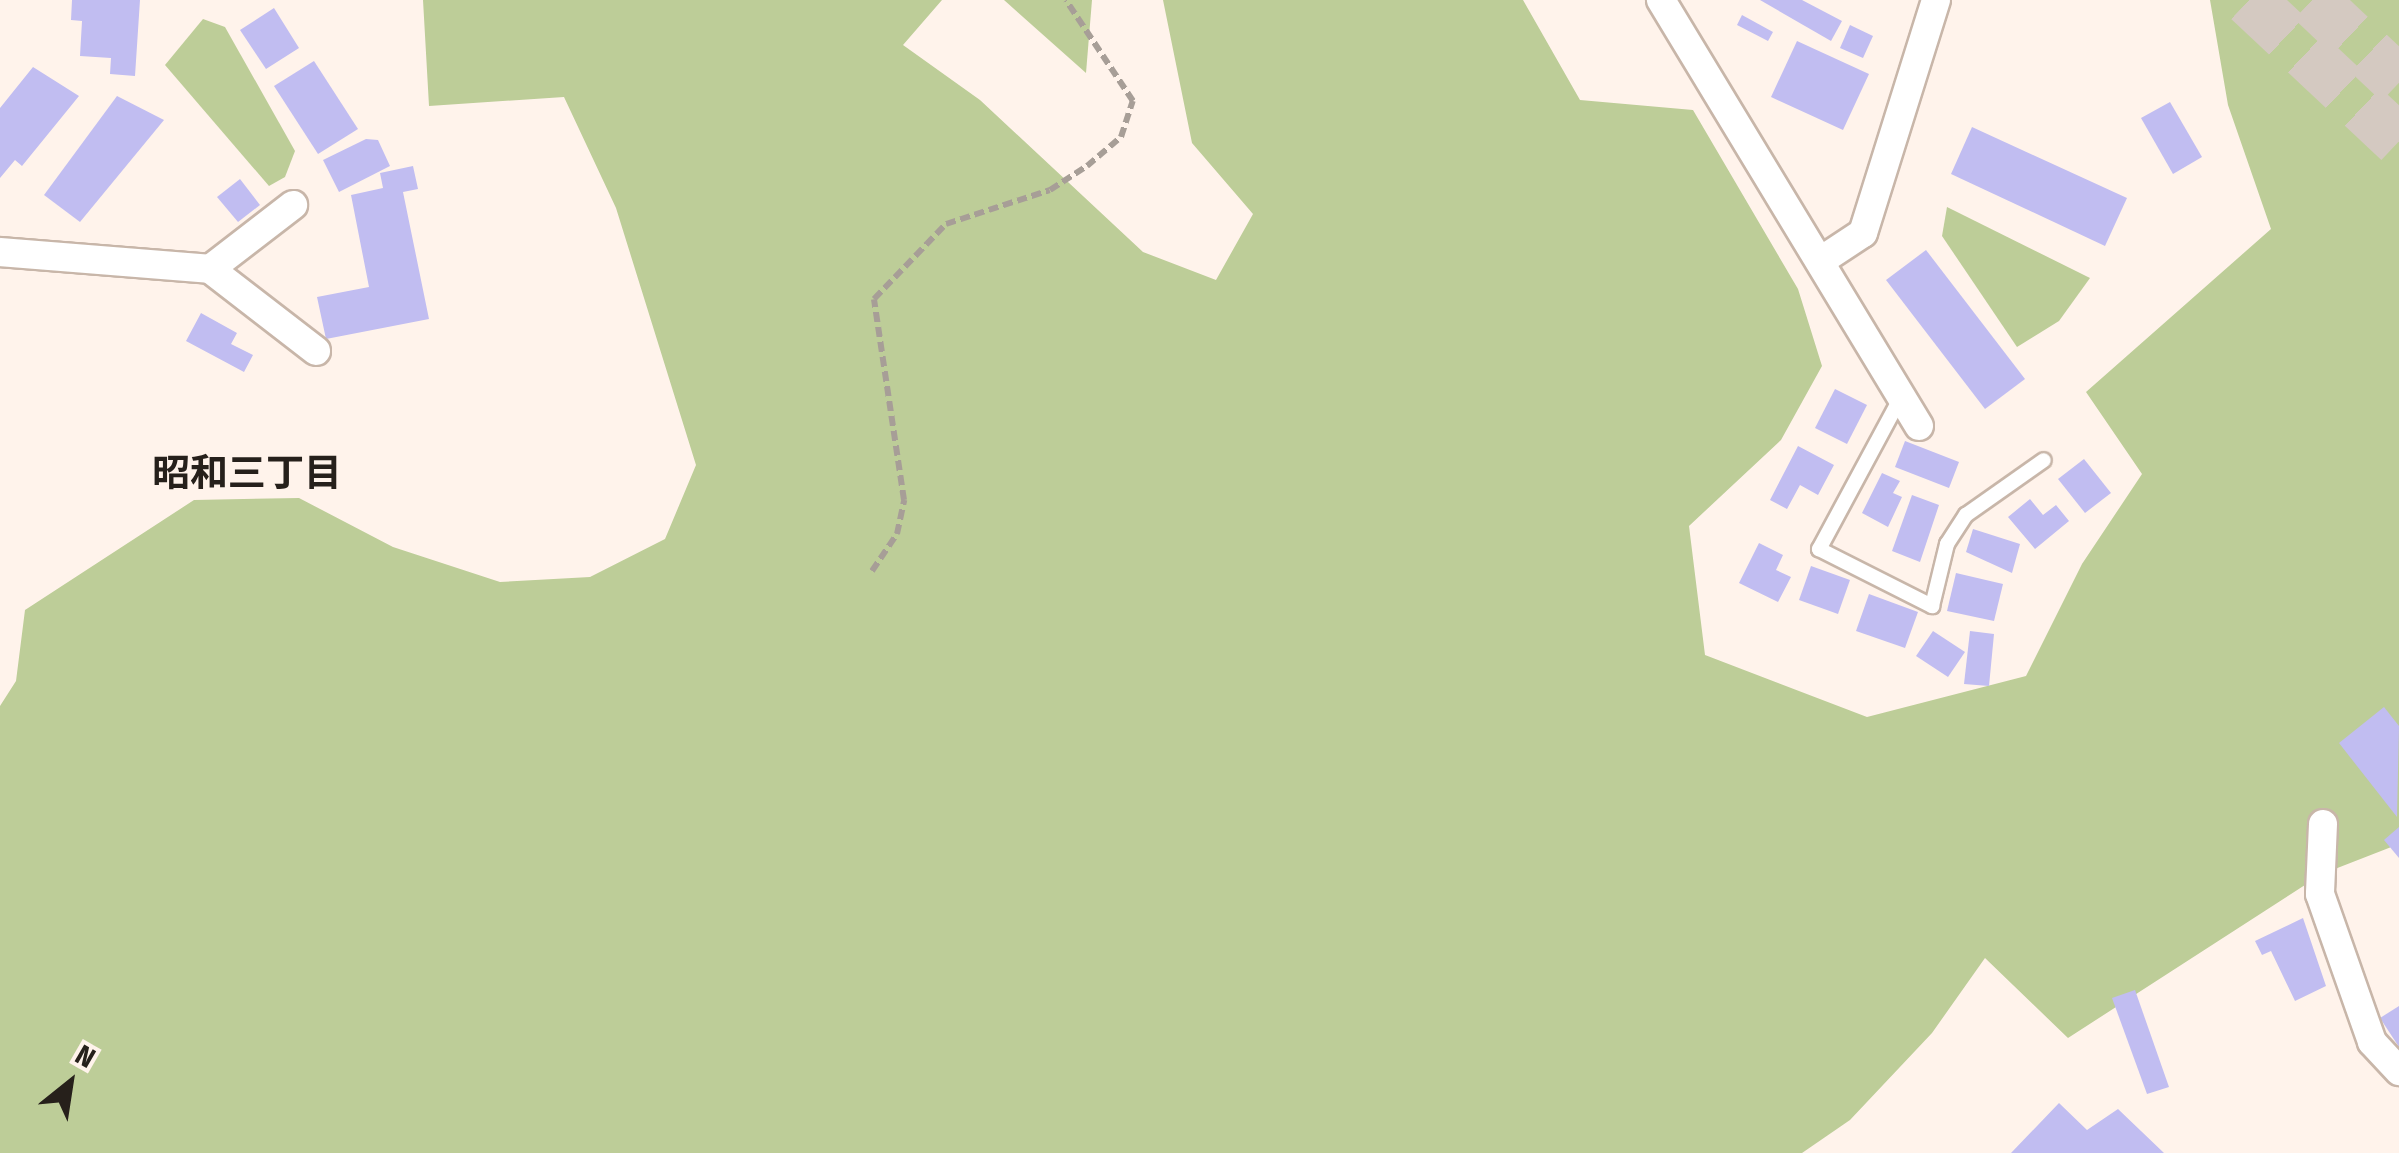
<!DOCTYPE html>
<html>
<head>
<meta charset="utf-8">
<style>
  body { margin:0 }
  #map { position:relative; width:2399px; height:1153px; overflow:hidden; background:#fff3eb; font-family:"Fira Sans Condensed","Noto Sans JP",sans-serif }
  div>[style] { position:absolute }
  [style*='--x'] { left:calc(var(--x)*1px); top:calc(var(--y)*1px); width:calc(var(--w)*1px); rotate:calc(var(--a)*1deg) }
  .green>* { inset:0; background:#bdcd98 }
  .building>* { inset:0; background:#c1bdf1 }
  .highway-tunnel>* { height:52px; margin-top:-26px; transform-origin:0; background:repeating-linear-gradient(90deg,#d4c9c1 0 52px,transparent 0 78px) }
  .path>* { height:6px; margin-top:-3px; transform-origin:0; background:repeating-linear-gradient(90deg,#a79e97 0 10px,transparent 0 15px) }
  .roads { filter:drop-shadow(2px 0 #c8b6a9) drop-shadow(-2px 0 #c8b6a9) drop-shadow(0 2px #c8b6a9) drop-shadow(0 -2px #c8b6a9) }
  .lane>* { height:14px; margin:-7px; padding:0 7px; transform-origin:7px; border-radius:7px; background:#fff }
  .street>* { height:28px; margin:-14px; padding:0 14px; transform-origin:14px; border-radius:14px; background:#fff }
  span { translate:-50% -50%; white-space:nowrap; text-align:center; line-height:1.15; -webkit-text-stroke:10px #fff3eb; paint-order:stroke }
  .neighbourhood-label { font-size:38px; color:#26201b; font-weight:700 }
  .north { position:absolute; left:20px; top:1033px; width:100px; height:100px; -webkit-text-stroke:8px #fff3eb; paint-order:stroke; rotate:30deg; font-size:28px; font-weight:700; line-height:40px; text-align:center; color:#26201b }
  .north::after { content:''; display:block; margin:auto; width:35px; height:45px; background:#26201b; clip-path:polygon(50% 0,100% 100%,50% 72%,0 100%) }
</style>
</head>
<body>
<div id="map">
  <div class="green">
    <i style="clip-path:polygon(423px 0,942px 0,903px 45px,980px 100px,1143px 252px,1216px 280px,1253px 214px,1192px 143px,1163px 0,1523px 0,1580px 100px,1693px 110px,1798px 289px,1822px 366px,1781px 440px,1689px 526px,1705px 655px,1867px 717px,2026px 676px,2082px 564px,2142px 474px,2086px 392px,2271px 229px,2228px 105px,2210px 0,2399px 0,2399px 844px,2322px 874px,2068px 1038px,1985px 958px,1932px 1033px,1850px 1120px,1802px 1153px,0 1153px,0 706px,16px 681px,25px 610px,194px 500px,299px 498px,393px 547px,500px 582px,590px 577px,665px 539px,696px 465px,616px 208px,564px 97px,429px 106px)"></i>
    <i style="clip-path:polygon(1004px 0,1092px 0,1086px 73px)"></i>
    <i style="clip-path:polygon(203px 19px,225px 27px,295px 151px,285px 177px,269px 186px,165px 65px)"></i>
    <i style="clip-path:polygon(1947px 207px,2090px 278px,2059px 321px,2017px 347px,1942px 236px)"></i>
  </div>
  <div class="building">
    <i style="clip-path:polygon(72px 0,140px 0,135px 76px,110px 74px,111px 58px,80px 56px,82px 21px,71px 20px)"></i>
    <i style="clip-path:polygon(1760px 0,1802px 0,1842px 21px,1831px 41px)"></i>
    <i style="clip-path:polygon(274px 8px,299px 48px,266px 69px,240px 30px)"></i>
    <i style="clip-path:polygon(1742px 15px,1773px 32px,1768px 41px,1737px 25px)"></i>
    <i style="clip-path:polygon(1850px 25px,1873px 36px,1863px 58px,1840px 48px)"></i>
    <i style="clip-path:polygon(1797px 41px,1869px 74px,1843px 130px,1771px 97px)"></i>
    <i style="clip-path:polygon(314px 61px,358px 129px,318px 154px,274px 86px)"></i>
    <i style="clip-path:polygon(33px 67px,79px 96px,22px 166px,15px 160px,0 178px,0 108px)"></i>
    <i style="clip-path:polygon(117px 96px,164px 120px,80px 222px,44px 195px)"></i>
    <i style="clip-path:polygon(2170px 102px,2202px 157px,2173px 174px,2141px 118px)"></i>
    <i style="clip-path:polygon(1972px 127px,2127px 198px,2105px 246px,1951px 174px)"></i>
    <i style="clip-path:polygon(366px 139px,378px 140px,390px 166px,339px 192px,323px 160px)"></i>
    <i style="clip-path:polygon(413px 166px,418px 189px,403px 192px,429px 319px,326px 339px,317px 297px,369px 287px,351px 195px,383px 188px,380px 173px)"></i>
    <i style="clip-path:polygon(240px 179px,260px 205px,238px 222px,217px 197px)"></i>
    <i style="clip-path:polygon(1926px 250px,2025px 379px,1985px 409px,1886px 280px)"></i>
    <i style="clip-path:polygon(201px 313px,237px 333px,231px 344px,253px 355px,244px 372px,186px 341px)"></i>
    <i style="clip-path:polygon(1835px 389px,1867px 405px,1847px 444px,1815px 428px)"></i>
    <i style="clip-path:polygon(1905px 441px,1959px 462px,1949px 488px,1895px 467px)"></i>
    <i style="clip-path:polygon(1798px 446px,1834px 465px,1818px 495px,1800px 485px,1787px 509px,1770px 500px)"></i>
    <i style="clip-path:polygon(2084px 459px,2111px 493px,2085px 513px,2058px 479px)"></i>
    <i style="clip-path:polygon(1882px 473px,1900px 481px,1893px 493px,1902px 497px,1888px 527px,1862px 513px)"></i>
    <i style="clip-path:polygon(1912px 495px,1939px 505px,1920px 562px,1892px 551px)"></i>
    <i style="clip-path:polygon(2030px 499px,2043px 515px,2056px 505px,2069px 521px,2035px 549px,2008px 517px)"></i>
    <i style="clip-path:polygon(1973px 529px,2020px 544px,2012px 573px,1966px 552px)"></i>
    <i style="clip-path:polygon(1759px 543px,1783px 555px,1776px 570px,1791px 577px,1778px 602px,1739px 583px)"></i>
    <i style="clip-path:polygon(1811px 566px,1850px 580px,1838px 614px,1799px 600px)"></i>
    <i style="clip-path:polygon(1956px 573px,2003px 584px,1994px 621px,1947px 611px)"></i>
    <i style="clip-path:polygon(1869px 594px,1918px 612px,1905px 648px,1856px 631px)"></i>
    <i style="clip-path:polygon(1933px 631px,1965px 652px,1948px 677px,1916px 656px)"></i>
    <i style="clip-path:polygon(1970px 631px,1994px 634px,1989px 686px,1964px 684px)"></i>
    <i style="clip-path:polygon(2384px 707px,2399px 726px,2397px 817px,2339px 743px)"></i>
    <i style="clip-path:polygon(2399px 827px,2399px 858px,2384px 840px)"></i>
    <i style="clip-path:polygon(2303px 918px,2326px 986px,2295px 1001px,2271px 951px,2262px 955px,2255px 941px)"></i>
    <i style="clip-path:polygon(2135px 990px,2169px 1087px,2147px 1094px,2112px 998px)"></i>
    <i style="clip-path:polygon(2399px 1006px,2399px 1047px,2380px 1018px)"></i>
    <i style="clip-path:polygon(2059px 1103px,2087px 1130px,2118px 1109px,2164px 1153px,2011px 1153px)"></i>
  </div>
  <div class="highway-tunnel">
    <i style="--x:2249;--y:0;--w:206;--a:43.2"></i>
    <i style="--x:2312;--y:0;--w:120;--a:43.3"></i>
  </div>
  <div class="path">
    <i style="--x:872;--y:571;--w:45;--a:-56"></i>
    <i style="--x:897;--y:534;--w:35;--a:-78"></i>
    <i style="--x:904;--y:500;--w:203;--a:-98.5"></i>
    <i style="--x:874;--y:299;--w:104;--a:-46.2"></i>
    <i style="--x:946;--y:224;--w:109;--a:-18.1"></i>
    <i style="--x:1050;--y:190;--w:44;--a:-33"></i>
    <i style="--x:1087;--y:166;--w:45;--a:-40.5"></i>
    <i style="--x:1121;--y:137;--w:38;--a:-72"></i>
    <i style="--x:1133;--y:101;--w:121;--a:-123.6"></i>
  </div>
  <div class="roads">
    <div class="lane">
      <i style="--x:1901;--y:397;--w:173;--a:118.3"></i>
      <i style="--x:1819;--y:549;--w:127;--a:26.8"></i>
      <i style="--x:1932;--y:606;--w:64;--a:-76.4"></i>
      <i style="--x:1947;--y:544;--w:35;--a:-57"></i>
      <i style="--x:1966;--y:515;--w:95;--a:-35.2"></i>
    </div>
    <div class="street">
      <i style="--x:1661;--y:0;--w:498;--a:58.8"></i>
      <i style="--x:0;--y:252;--w:211;--a:4.6"></i>
      <i style="--x:210;--y:269;--w:134;--a:37.7"></i>
      <i style="--x:1822;--y:260;--w:49;--a:-33.4"></i>
      <i style="--x:1863;--y:233;--w:244;--a:-72.6"></i>
      <i style="--x:210;--y:269;--w:105;--a:-37.6"></i>
      <i style="--x:2323;--y:824;--w:70;--a:92.5"></i>
      <i style="--x:2320;--y:894;--w:157;--a:70.6"></i>
      <i style="--x:2372;--y:1042;--w:40;--a:47"></i>
    </div>
  </div>
  <div class="neighbourhood-label">
    <span style="left:247px;top:474px">昭和三丁目</span>
  </div>
  <div class="north">N</div>
</div>
</body>
</html>
